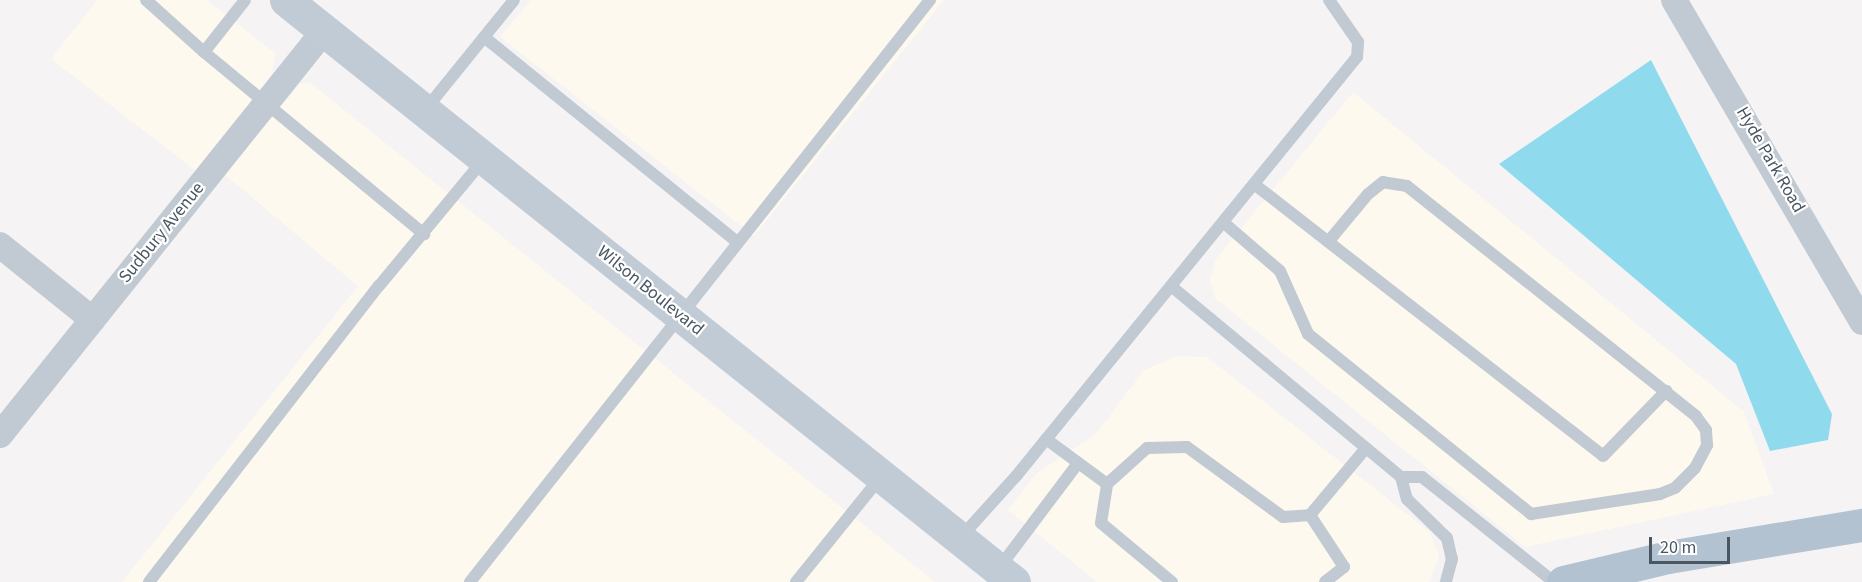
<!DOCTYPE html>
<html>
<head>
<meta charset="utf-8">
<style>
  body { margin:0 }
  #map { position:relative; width:1862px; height:582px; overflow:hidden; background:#f5f3f3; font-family:"Source Sans 3",sans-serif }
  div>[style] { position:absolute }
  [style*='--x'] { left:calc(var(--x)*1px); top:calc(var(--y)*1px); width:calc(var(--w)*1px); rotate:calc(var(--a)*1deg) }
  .commercial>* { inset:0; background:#fdf9ef }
  .water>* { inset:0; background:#90daee }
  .service>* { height:12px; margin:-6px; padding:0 6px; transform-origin:6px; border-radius:6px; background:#c1cad2 }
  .minor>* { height:26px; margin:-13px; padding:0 13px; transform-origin:13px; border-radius:13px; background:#c1cad2 }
  .secondary>* { height:33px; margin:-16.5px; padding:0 16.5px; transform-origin:16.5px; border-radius:16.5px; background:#c1cbd6 }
  .primary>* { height:33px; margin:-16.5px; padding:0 16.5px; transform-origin:16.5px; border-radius:16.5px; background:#b3c2d1 }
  span { translate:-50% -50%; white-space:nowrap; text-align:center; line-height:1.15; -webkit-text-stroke:4.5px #fff; paint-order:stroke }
  .street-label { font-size:18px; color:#4a5661 }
  .scale { position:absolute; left:1649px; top:537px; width:81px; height:27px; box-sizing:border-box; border:3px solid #4a5661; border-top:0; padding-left:8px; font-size:18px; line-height:21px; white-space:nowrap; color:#4a5661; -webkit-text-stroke:4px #fff; paint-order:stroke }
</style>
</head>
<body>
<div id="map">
  <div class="commercial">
    <i style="clip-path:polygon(97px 0,207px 0,276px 54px,271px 76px,196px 171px,51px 59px)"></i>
    <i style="clip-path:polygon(531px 0,944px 0,754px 236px,500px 37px)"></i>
    <i style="clip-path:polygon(309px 82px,935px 582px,122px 582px,358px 286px,224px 174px,300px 84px)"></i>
    <i style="clip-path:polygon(1353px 92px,1744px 412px,1774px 494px,1525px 547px,1215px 298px,1210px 279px,1216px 259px)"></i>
    <i style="clip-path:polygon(1177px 356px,1207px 357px,1430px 532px,1439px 557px,1429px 582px,1097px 582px,1008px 510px,1037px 473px,1097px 433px,1144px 370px)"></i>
  </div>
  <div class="water">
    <i style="clip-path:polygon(1651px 60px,1832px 414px,1828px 440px,1770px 451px,1736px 364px,1499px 164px)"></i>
  </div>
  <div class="service">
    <i style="--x:146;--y:0;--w:78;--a:41.9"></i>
    <i style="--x:204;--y:52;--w:66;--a:-51.7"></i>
    <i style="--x:484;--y:37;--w:326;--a:39"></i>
    <i style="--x:204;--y:52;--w:286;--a:39.6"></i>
    <i style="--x:425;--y:110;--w:141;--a:-51"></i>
    <i style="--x:1254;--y:184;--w:442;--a:37.9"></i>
    <i style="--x:1603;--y:456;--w:91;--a:-45.9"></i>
    <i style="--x:1223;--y:222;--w:75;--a:40.7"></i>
    <i style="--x:1280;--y:271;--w:69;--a:66"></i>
    <i style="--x:1308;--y:334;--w:287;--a:38.9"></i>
    <i style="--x:1531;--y:514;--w:131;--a:-8.8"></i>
    <i style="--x:1660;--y:494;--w:16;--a:-22"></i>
    <i style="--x:1675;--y:488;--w:28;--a:-45"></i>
    <i style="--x:1695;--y:468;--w:26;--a:-62"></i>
    <i style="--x:1707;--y:445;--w:15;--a:-94"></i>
    <i style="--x:1706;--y:430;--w:17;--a:-126"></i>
    <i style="--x:1696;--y:416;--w:369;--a:-141.5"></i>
    <i style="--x:1407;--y:186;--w:24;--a:-171"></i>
    <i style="--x:1383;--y:182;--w:19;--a:141"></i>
    <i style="--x:1368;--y:194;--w:62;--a:129.8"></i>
    <i style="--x:1171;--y:286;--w:299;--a:39.7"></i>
    <i style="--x:1401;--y:477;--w:23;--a:75"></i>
    <i style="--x:1407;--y:499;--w:56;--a:44.3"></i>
    <i style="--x:1447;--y:538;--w:22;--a:77"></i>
    <i style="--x:1452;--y:559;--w:24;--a:105"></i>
    <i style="--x:1046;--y:439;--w:76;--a:36.4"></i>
    <i style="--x:1401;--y:477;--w:21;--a:0"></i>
    <i style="--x:1422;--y:477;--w:169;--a:38.5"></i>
    <i style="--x:1310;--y:515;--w:62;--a:56.8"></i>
    <i style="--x:1344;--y:567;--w:24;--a:142"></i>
    <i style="--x:961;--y:537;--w:84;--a:-47.9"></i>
    <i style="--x:1017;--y:475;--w:539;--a:-50.88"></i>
    <i style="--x:1357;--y:57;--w:15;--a:-86"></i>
    <i style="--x:1358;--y:42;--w:51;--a:-124.6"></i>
    <i style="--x:999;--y:568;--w:131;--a:-53"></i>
    <i style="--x:149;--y:582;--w:375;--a:-52.2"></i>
    <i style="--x:379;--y:286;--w:165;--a:-50.4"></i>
    <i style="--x:470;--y:582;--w:742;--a:-51.68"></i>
    <i style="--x:796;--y:582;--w:134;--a:-51.1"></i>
    <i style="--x:1172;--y:582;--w:92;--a:-140.3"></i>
    <i style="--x:1101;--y:523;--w:39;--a:-81"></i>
    <i style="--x:1107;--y:484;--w:54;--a:-42"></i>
    <i style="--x:1147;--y:448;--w:40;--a:-1.4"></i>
    <i style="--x:1187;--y:447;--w:119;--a:36.1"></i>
    <i style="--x:1283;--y:517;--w:27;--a:-4"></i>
    <i style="--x:1310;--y:515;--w:87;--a:-50.1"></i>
  </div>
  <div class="minor">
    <i style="--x:1674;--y:0;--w:373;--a:59.7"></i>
    <i style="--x:0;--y:245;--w:119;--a:38.9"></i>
    <i style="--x:0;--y:435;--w:518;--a:-51.27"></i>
  </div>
  <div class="secondary">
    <i style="--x:286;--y:0;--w:932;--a:38.64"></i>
  </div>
  <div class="primary">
    <i style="--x:1563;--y:582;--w:108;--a:-13.4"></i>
    <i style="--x:1668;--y:557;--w:197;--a:-9.4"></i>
  </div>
  <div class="street-label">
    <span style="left:1770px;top:160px;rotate:60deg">Hyde Park Road</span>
    <span style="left:162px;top:233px;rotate:-51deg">Sudbury Avenue</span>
    <span style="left:650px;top:291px;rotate:39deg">Wilson Boulevard</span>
  </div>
  <div class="scale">20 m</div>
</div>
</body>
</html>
